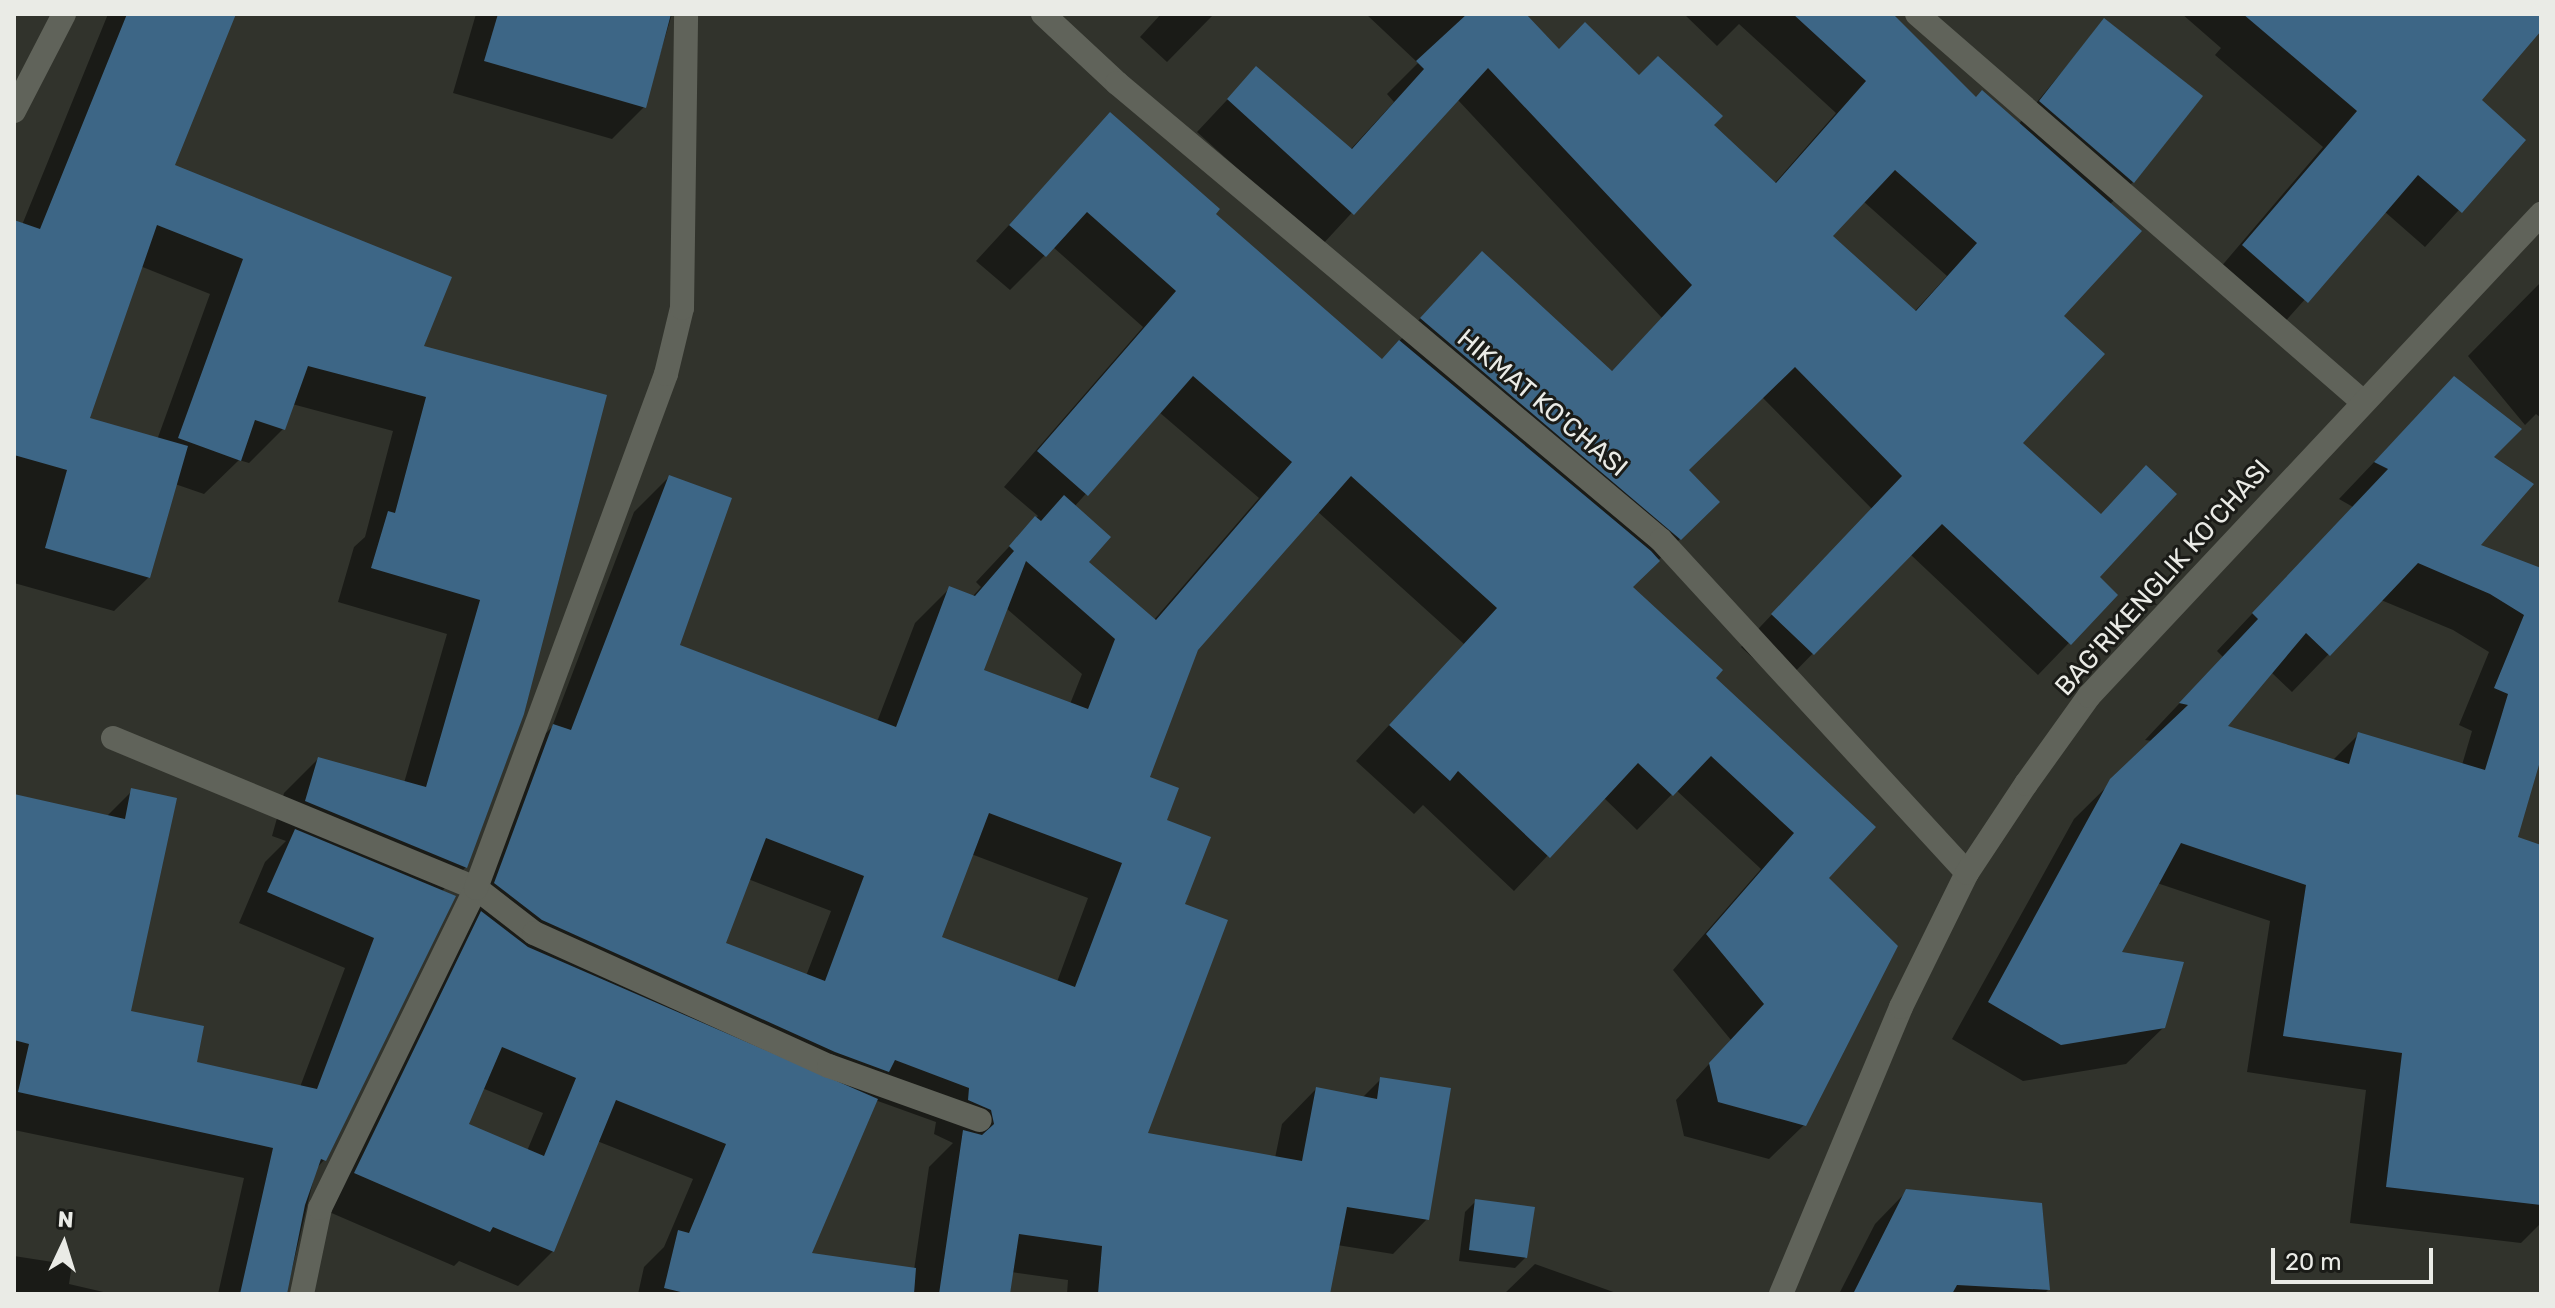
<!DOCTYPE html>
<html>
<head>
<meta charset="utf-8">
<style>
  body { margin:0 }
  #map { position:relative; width:2555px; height:1308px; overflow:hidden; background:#31332c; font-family:Rubik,sans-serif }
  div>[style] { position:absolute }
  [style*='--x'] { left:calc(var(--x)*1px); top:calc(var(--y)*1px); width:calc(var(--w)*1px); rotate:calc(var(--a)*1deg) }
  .shadow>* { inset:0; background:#0007 }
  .building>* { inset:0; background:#3d6686 }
  .lane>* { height:24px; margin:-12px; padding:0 12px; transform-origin:12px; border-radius:12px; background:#60635a }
  .street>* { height:24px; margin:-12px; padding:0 12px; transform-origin:12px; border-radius:12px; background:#60635a }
  .secondary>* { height:24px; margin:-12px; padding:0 12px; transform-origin:12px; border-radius:12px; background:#60635a }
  span { translate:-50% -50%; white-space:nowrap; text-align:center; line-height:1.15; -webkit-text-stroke:6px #1a1b17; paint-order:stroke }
  .street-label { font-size:26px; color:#eaebe6 }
  .frame { position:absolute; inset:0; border:16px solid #eaebe6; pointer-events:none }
  .north { position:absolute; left:24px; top:1204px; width:80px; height:80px; -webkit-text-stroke:6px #1a1b17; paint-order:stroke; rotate:4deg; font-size:22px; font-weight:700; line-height:32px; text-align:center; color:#eaebe6 }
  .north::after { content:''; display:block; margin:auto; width:28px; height:36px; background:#eaebe6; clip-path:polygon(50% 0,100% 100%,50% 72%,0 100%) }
  .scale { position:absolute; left:2271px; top:1248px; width:162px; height:36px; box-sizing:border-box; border:4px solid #eaebe6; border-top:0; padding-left:10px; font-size:24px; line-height:28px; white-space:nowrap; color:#eaebe6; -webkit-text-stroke:6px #1a1b17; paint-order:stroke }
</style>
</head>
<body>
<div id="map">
  <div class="shadow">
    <i style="clip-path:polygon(evenodd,108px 14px,234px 14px,172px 166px,422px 347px,605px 396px,466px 867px,441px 892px,324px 1160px,316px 1169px,286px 1294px,218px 1294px,244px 1178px,14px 1130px,14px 974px,129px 1013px,194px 1063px,300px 1087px,345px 968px,239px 923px,265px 862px,286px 841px,272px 836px,284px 793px,318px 759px,404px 783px,447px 634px,338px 602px,354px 547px,365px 537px,393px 431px,292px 404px,283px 429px,249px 463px,239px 460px,204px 494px,175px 484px,149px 577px,114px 611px,14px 583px,14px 228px,22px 225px,108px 14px,140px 266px,210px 294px,157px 440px,88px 420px,140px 266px)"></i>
    <i style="clip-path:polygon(476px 14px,672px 14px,644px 107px,612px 139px,453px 93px)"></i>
    <i style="clip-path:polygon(1161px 14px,1214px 14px,1167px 62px,1140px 37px)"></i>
    <i style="clip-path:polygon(evenodd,1366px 14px,1523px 14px,1558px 51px,1639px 77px,1712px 125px,1774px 184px,1836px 113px,1739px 24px,1717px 46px,1684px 14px,1890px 14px,1975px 99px,2018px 125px,2104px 21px,2133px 182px,2109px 205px,2061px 316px,2020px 444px,2097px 578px,2115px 595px,2038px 675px,1910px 554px,1782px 685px,1741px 647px,1872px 509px,1762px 397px,1687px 471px,1686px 533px,1630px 588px,1713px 679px,1826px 878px,1804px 1125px,1769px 1159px,1684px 1136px,1676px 1100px,1731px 1040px,1673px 970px,1761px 869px,1676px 790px,1637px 830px,1603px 797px,1514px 891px,1423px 805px,1414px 814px,1356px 761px,1464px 644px,1317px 511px,1196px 649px,1147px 778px,1164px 822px,1183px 905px,1146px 1135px,1275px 1158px,1282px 1124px,1316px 1089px,1362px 1098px,1381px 1079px,1427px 1219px,1393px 1254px,1337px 1245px,1328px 1294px,1067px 1294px,1068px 1280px,1011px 1272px,1008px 1294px,638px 1294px,644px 1267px,664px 1247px,693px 1179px,597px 1141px,553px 1251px,518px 1286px,459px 1261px,454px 1266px,320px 1208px,447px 948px,519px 761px,552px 727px,634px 512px,669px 477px,677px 646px,877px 722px,915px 623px,950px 588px,972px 597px,981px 587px,976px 582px,1038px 516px,1004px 487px,1143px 327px,1053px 247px,1010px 290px,976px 261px,1111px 114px,1213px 214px,1381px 361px,1451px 285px,1611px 372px,1662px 318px,1457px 99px,1322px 245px,1197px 132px,1256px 69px,1350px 150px,1394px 102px,1387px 94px,1418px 63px,1366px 14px,1863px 201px,1947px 276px,1914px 312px,1830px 236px,1863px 201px,1366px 14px,1159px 412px,1259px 498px,1153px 621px,1086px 563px,1074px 507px,1159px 412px,1366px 14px,1006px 608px,1082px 674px,1070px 704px,981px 671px,1006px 608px,1366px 14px,971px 854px,1088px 898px,1057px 982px,940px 938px,971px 854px,1366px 14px,748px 879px,831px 911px,806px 976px,723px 944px,748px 879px,1366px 14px,482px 1088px,543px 1113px,527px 1151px,466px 1125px,482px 1088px,1366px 14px,875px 1100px,936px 1122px,934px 1134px,953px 1143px,929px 1167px,914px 1270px,809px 1255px,875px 1100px)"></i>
    <i style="clip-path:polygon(2182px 14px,2541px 14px,2541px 28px,2479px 100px,2523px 140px,2425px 247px,2384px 211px,2272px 336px,2208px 282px,2323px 147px,2215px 55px,2221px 48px)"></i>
    <i style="clip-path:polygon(2541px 282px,2541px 418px,2536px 414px,2525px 425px,2468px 356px)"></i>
    <i style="clip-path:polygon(evenodd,2454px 378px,2492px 457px,2477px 546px,2541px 570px,2541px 751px,2515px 838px,2541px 847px,2541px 1223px,2521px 1243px,2350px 1223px,2366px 1090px,2247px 1072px,2270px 921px,2157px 883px,2119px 953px,2164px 1027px,2126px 1064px,2023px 1081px,1952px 1039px,2074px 819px,2153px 741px,2145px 740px,2223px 657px,2217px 651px,2353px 507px,2339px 499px,2454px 378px,2381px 600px,2453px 630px,2489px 652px,2459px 725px,2472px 731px,2462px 765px,2359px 734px,2332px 761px,2225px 727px,2271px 672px,2292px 692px,2381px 600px)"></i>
    <i style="clip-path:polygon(132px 791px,174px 799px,14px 928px,14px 796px,106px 817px)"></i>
    <i style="clip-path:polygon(1907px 1191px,2048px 1290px,2044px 1294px,1839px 1294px,1875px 1224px)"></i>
    <i style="clip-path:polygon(1476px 1201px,1526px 1257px,1515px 1268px,1459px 1261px,1465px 1212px)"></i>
    <i style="clip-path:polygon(14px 1256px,72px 1265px,69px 1284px,112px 1294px,14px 1294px)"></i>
    <i style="clip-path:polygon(1535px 1264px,1619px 1294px,1504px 1294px)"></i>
  </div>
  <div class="building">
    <i style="clip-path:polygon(127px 14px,236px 14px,175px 165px,452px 277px,424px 346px,607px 395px,524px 714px,467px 868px,305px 801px,318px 757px,426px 787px,480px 600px,371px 568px,388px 511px,395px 513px,426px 397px,308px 366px,285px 430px,255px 420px,241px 461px,178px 438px,243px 259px,157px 225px,90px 418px,188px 446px,150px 578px,45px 548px,67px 470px,14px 455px,14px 220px,40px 229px)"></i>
    <i style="clip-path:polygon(498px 14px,671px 14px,646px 108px,484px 61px)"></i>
    <i style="clip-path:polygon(evenodd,1467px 14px,1526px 14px,1559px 49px,1585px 22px,1639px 75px,1658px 56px,1723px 116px,1714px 125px,1776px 183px,1866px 81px,1793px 14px,1893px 14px,1976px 97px,1982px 90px,2142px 231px,2064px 316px,2105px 354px,2023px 443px,2101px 514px,2146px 465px,2177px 494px,2100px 577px,2118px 595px,2071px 645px,1942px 524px,1814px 655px,1771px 614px,1902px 476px,1795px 367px,1689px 470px,1720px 502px,1681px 540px,1420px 318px,1482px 251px,1612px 371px,1692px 285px,1488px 68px,1354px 215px,1227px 99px,1256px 66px,1352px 149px,1424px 69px,1416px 61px,1467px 14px,1895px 170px,1977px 243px,1916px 311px,1833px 236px,1895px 170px)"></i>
    <i style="clip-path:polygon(2243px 14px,2541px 14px,2541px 31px,2482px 100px,2526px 140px,2462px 213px,2418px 175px,2308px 303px,2242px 245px,2357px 111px)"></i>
    <i style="clip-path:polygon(2104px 18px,2203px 96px,2134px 183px,2039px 101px)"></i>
    <i style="clip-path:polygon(evenodd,1110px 112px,1220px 209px,1216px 214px,1382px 359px,1399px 340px,1651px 551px,1660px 561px,1633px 587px,1723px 670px,1716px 678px,1876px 827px,1829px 878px,1898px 946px,1806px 1126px,1718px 1102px,1709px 1063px,1764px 1004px,1706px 934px,1794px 833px,1711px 756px,1673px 796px,1638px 763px,1550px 858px,1458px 771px,1450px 781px,1389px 725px,1497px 608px,1351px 476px,1198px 650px,1150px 777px,1179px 788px,1167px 820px,1211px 837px,1185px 904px,1228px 920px,1148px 1133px,1302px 1161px,1316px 1087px,1377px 1099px,1380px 1077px,1451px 1088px,1429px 1220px,1347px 1207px,1330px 1294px,1098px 1294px,1102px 1246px,1019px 1234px,1010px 1294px,939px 1294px,963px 1130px,982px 1135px,994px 1124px,991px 1110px,968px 1100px,969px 1088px,895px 1060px,889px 1072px,835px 1052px,542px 920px,494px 883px,553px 724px,571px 730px,669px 475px,732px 498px,680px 645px,896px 727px,949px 586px,975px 596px,1014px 551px,1009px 546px,1035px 516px,1041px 521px,1064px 495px,1111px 537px,1089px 562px,1156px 620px,1292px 462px,1193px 376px,1088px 496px,1037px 451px,1176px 291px,1087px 212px,1046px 257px,1009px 225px,1110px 112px,1026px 561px,1115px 639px,1088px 709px,984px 670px,1026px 561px,1110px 112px,989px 813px,1122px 863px,1075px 987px,942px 937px,989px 813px,1110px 112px,766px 838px,864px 876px,825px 981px,726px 943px,766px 838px)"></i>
    <i style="clip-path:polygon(evenodd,2454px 376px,2522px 429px,2494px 457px,2534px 484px,2481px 545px,2541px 568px,2541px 758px,2518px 837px,2541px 845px,2541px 1205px,2386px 1187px,2402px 1053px,2283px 1036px,2306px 885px,2181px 843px,2122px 952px,2184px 962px,2165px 1028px,2061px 1045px,1988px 1002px,2110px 779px,2188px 705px,2179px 703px,2258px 619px,2252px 613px,2388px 469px,2374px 462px,2454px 376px,2418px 563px,2490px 594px,2524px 615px,2494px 688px,2508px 694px,2485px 770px,2358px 732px,2349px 764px,2228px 726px,2306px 633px,2330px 656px,2418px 563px)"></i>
    <i style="clip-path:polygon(131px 788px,177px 798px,131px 1011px,204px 1026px,197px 1062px,317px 1089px,374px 938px,267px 892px,295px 829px,456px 896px,326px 1161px,321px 1159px,305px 1205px,287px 1294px,240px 1294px,273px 1148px,18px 1092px,29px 1044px,14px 1040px,14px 794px,125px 819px)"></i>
    <i style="clip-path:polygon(evenodd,481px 911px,528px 947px,878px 1099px,812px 1253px,916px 1268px,914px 1294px,689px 1294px,664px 1288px,678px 1230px,689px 1233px,726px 1144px,616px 1100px,554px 1252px,493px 1227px,490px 1232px,354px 1173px,481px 911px,502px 1047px,576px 1078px,544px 1156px,469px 1124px,502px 1047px)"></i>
    <i style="clip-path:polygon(1906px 1189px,2042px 1203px,2050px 1290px,1957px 1285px,1952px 1294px,1853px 1294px)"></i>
    <i style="clip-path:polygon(1475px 1199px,1535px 1207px,1527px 1258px,1469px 1250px)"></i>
  </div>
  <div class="lane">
    <i style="--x:14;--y:111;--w:109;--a:-62.7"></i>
  </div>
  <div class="street">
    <i style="--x:1043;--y:14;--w:101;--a:43"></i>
    <i style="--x:1117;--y:83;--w:710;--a:40.03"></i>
    <i style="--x:1661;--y:540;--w:452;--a:47.4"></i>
    <i style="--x:1917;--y:14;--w:591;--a:41.02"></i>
    <i style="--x:113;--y:738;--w:393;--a:22.5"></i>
    <i style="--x:476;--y:888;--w:73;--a:37.8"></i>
    <i style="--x:534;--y:933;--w:324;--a:24.3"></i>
    <i style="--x:829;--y:1066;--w:160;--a:19.7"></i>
    <i style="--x:302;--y:1294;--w:88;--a:-78.2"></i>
    <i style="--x:320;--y:1208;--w:356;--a:-64"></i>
    <i style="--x:476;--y:888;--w:548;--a:-69.71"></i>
    <i style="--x:666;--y:374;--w:68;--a:-76.4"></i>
    <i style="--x:682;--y:308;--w:294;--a:-89.2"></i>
  </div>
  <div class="secondary">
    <i style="--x:1781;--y:1294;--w:311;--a:-67.3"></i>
    <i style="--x:1901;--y:1007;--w:149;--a:-63.8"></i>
    <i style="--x:1967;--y:873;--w:107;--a:-56.5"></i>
    <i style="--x:2026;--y:784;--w:108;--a:-54.4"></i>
    <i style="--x:2089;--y:696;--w:661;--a:-46.84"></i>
  </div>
  <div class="street-label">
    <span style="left:1542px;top:403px;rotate:40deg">HIKMAT KO'CHASI</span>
    <span style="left:2163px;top:578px;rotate:-48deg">BAG'RIKENGLIK KO'CHASI</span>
  </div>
  <div class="frame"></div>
  <div class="north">N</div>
  <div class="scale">20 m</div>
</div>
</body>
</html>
